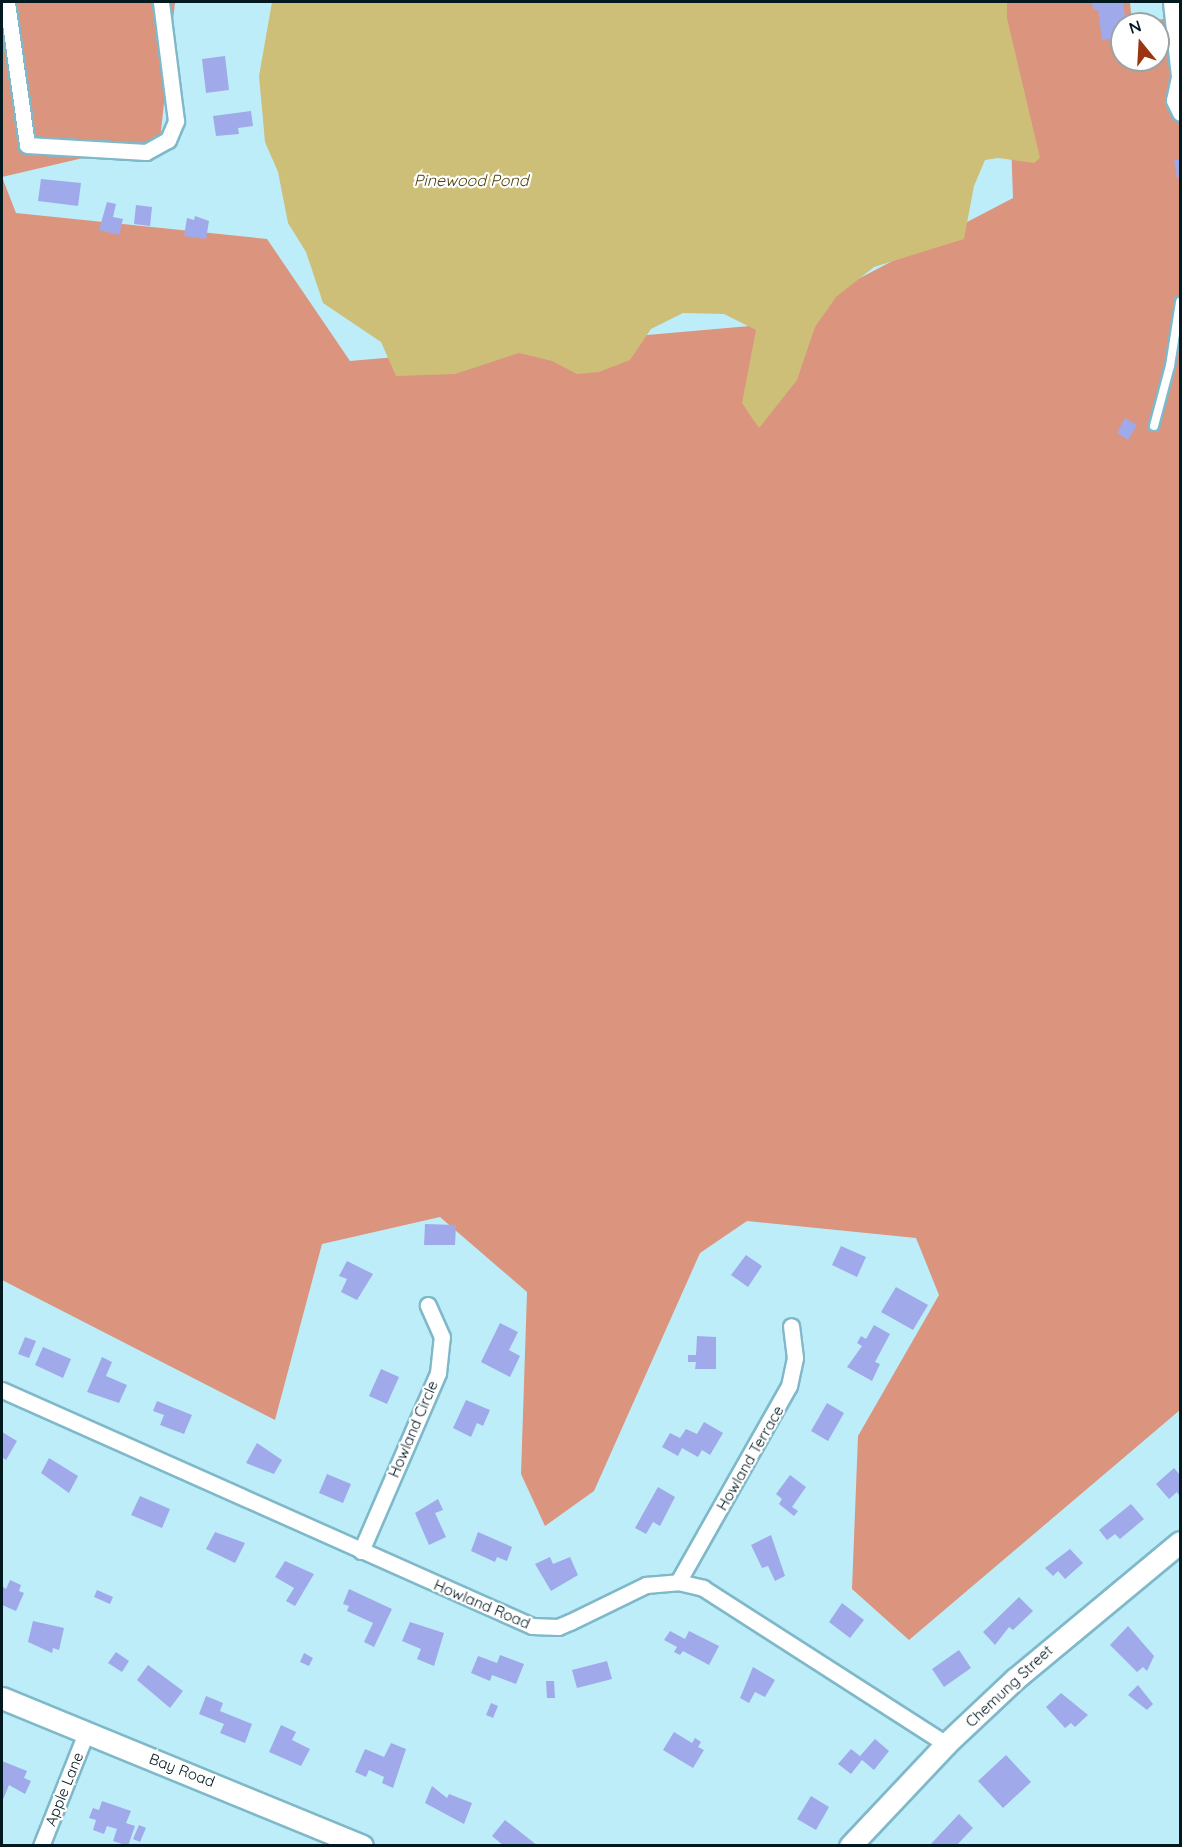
<!DOCTYPE html>
<html>
<head>
<meta charset="utf-8">
<style>
  body { margin:0 }
  #map { position:relative; width:1182px; height:1847px; overflow:hidden; background:#beedfa; font-family:Quicksand,sans-serif }
  div>[style] { position:absolute }
  [style*='--x'] { left:calc(var(--x)*1px); top:calc(var(--y)*1px); width:calc(var(--w)*1px); rotate:calc(var(--a)*1deg) }
  .forest>* { inset:0; background:#db947e }
  .water>* { inset:0; background:#cebf78 }
  .building>* { inset:0; background:#a0a9e9 }
  .roads { filter:drop-shadow(2px 0 #7fb9c9) drop-shadow(-2px 0 #7fb9c9) drop-shadow(0 2px #7fb9c9) drop-shadow(0 -2px #7fb9c9) }
  .lane>* { height:8px; margin:-4px; padding:0 4px; transform-origin:4px; border-radius:4px; background:#fff }
  .street>* { height:15px; margin:-7.5px; padding:0 7.5px; transform-origin:7.5px; border-radius:7.5px; background:#fff }
  .secondary>* { height:21px; margin:-10.5px; padding:0 10.5px; transform-origin:10.5px; border-radius:10.5px; background:#fff }
  span { translate:-50% -50%; white-space:nowrap; text-align:center; line-height:1.15; -webkit-text-stroke:4.5px #fff; paint-order:stroke }
  .street-label { font-size:15px; color:#02191f }
  .water-label { font-size:16px; color:#4e430a; font-style:italic }
  .frame { position:absolute; inset:0; border:3px solid #02191f; pointer-events:none }
  .north { position:absolute; left:1110px; top:12px; width:60px; height:60px; box-sizing:border-box; background:#fff; border:2px solid #9aa3a5; border-radius:50%; rotate:342deg; font-size:16px; font-weight:700; line-height:24px; text-align:center; color:#02191f }
  .north::after { content:''; display:block; margin:auto; width:21px; height:27px; background:#9b3411; clip-path:polygon(50% 0,100% 100%,50% 72%,0 100%) }
</style>
</head>
<body>
<div id="map">
  <div class="forest">
    <i style="clip-path:polygon(2px 2px,175px 2px,160px 140px,2px 177px)"></i>
    <i style="clip-path:polygon(evenodd,1006px 2px,1130px 2px,1132px 23px,1180px 17px,1180px 1410px,909px 1640px,852px 1589px,858px 1436px,939px 1295px,916px 1238px,747px 1221px,700px 1253px,594px 1491px,545px 1526px,521px 1474px,527px 1292px,440px 1217px,322px 1244px,275px 1420px,2px 1280px,2px 177px,16px 213px,267px 239px,350px 361px,772px 324px,1013px 198px,1006px 2px,1122px 24px,1158px 24px,1158px 60px,1122px 60px,1122px 24px)"></i>
  </div>
  <div class="water">
    <i style="clip-path:polygon(272px 2px,1007px 2px,1007px 18px,1040px 158px,1034px 163px,998px 158px,985px 160px,974px 186px,964px 239px,874px 267px,836px 297px,815px 327px,797px 380px,759px 428px,742px 403px,756px 330px,724px 314px,683px 313px,651px 329px,630px 360px,599px 372px,577px 374px,552px 361px,519px 353px,455px 374px,396px 376px,381px 342px,323px 303px,306px 252px,288px 223px,278px 172px,265px 142px,259px 76px)"></i>
  </div>
  <div class="building">
    <i style="clip-path:polygon(1092px 2px,1123px 2px,1126px 24px,1122px 24px,1122px 38px,1102px 40px,1098px 10px,1093px 10px)"></i>
    <i style="clip-path:polygon(225px 56px,229px 90px,206px 93px,202px 59px)"></i>
    <i style="clip-path:polygon(251px 111px,253px 126px,238px 128px,239px 134px,216px 136px,213px 116px)"></i>
    <i style="clip-path:polygon(1180px 159px,1180px 178px,1177px 178px,1174px 160px)"></i>
    <i style="clip-path:polygon(41px 179px,81px 183px,78px 206px,38px 201px)"></i>
    <i style="clip-path:polygon(107px 202px,116px 204px,113px 217px,123px 219px,119px 235px,99px 230px)"></i>
    <i style="clip-path:polygon(136px 205px,152px 207px,150px 226px,134px 224px)"></i>
    <i style="clip-path:polygon(195px 216px,209px 221px,206px 239px,184px 236px,187px 218px,194px 220px)"></i>
    <i style="clip-path:polygon(1125px 418px,1137px 425px,1128px 440px,1117px 433px)"></i>
    <i style="clip-path:polygon(425px 1224px,456px 1225px,455px 1245px,424px 1245px)"></i>
    <i style="clip-path:polygon(841px 1246px,866px 1257px,857px 1277px,832px 1265px)"></i>
    <i style="clip-path:polygon(746px 1255px,762px 1266px,748px 1287px,731px 1275px)"></i>
    <i style="clip-path:polygon(347px 1261px,373px 1274px,357px 1300px,341px 1292px,347px 1279px,339px 1276px)"></i>
    <i style="clip-path:polygon(896px 1287px,928px 1305px,913px 1330px,881px 1312px)"></i>
    <i style="clip-path:polygon(500px 1323px,518px 1332px,509px 1350px,520px 1356px,510px 1377px,481px 1362px)"></i>
    <i style="clip-path:polygon(874px 1325px,890px 1334px,875px 1362px,880px 1364px,872px 1381px,847px 1367px,862px 1346px,857px 1343px,861px 1336px,866px 1339px)"></i>
    <i style="clip-path:polygon(697px 1336px,716px 1337px,716px 1369px,695px 1369px,696px 1362px,688px 1362px,688px 1355px,696px 1355px)"></i>
    <i style="clip-path:polygon(25px 1337px,36px 1341px,29px 1358px,18px 1354px)"></i>
    <i style="clip-path:polygon(43px 1347px,71px 1359px,63px 1378px,35px 1365px)"></i>
    <i style="clip-path:polygon(102px 1357px,112px 1362px,106px 1376px,127px 1385px,119px 1403px,87px 1392px)"></i>
    <i style="clip-path:polygon(381px 1369px,399px 1377px,387px 1404px,369px 1396px)"></i>
    <i style="clip-path:polygon(466px 1400px,490px 1410px,483px 1426px,477px 1423px,471px 1437px,453px 1428px)"></i>
    <i style="clip-path:polygon(157px 1401px,192px 1415px,184px 1434px,160px 1425px,164px 1415px,153px 1411px)"></i>
    <i style="clip-path:polygon(827px 1403px,844px 1413px,828px 1441px,811px 1431px)"></i>
    <i style="clip-path:polygon(704px 1422px,723px 1433px,710px 1455px,702px 1450px,698px 1457px,682px 1448px,678px 1456px,662px 1447px,670px 1433px,680px 1438px,686px 1429px,697px 1434px)"></i>
    <i style="clip-path:polygon(2px 1432px,17px 1441px,6px 1460px,2px 1457px)"></i>
    <i style="clip-path:polygon(257px 1443px,282px 1460px,274px 1474px,246px 1463px)"></i>
    <i style="clip-path:polygon(49px 1458px,78px 1476px,69px 1493px,41px 1473px)"></i>
    <i style="clip-path:polygon(1174px 1468px,1180px 1475px,1180px 1497px,1177px 1492px,1169px 1499px,1156px 1484px)"></i>
    <i style="clip-path:polygon(327px 1474px,351px 1484px,343px 1503px,319px 1493px)"></i>
    <i style="clip-path:polygon(790px 1475px,806px 1487px,792px 1507px,798px 1511px,794px 1516px,779px 1504px,782px 1499px,776px 1494px)"></i>
    <i style="clip-path:polygon(658px 1487px,675px 1497px,660px 1526px,653px 1522px,646px 1534px,635px 1528px)"></i>
    <i style="clip-path:polygon(140px 1496px,170px 1509px,162px 1528px,131px 1515px)"></i>
    <i style="clip-path:polygon(438px 1499px,443px 1510px,435px 1513px,446px 1537px,429px 1545px,415px 1513px)"></i>
    <i style="clip-path:polygon(1131px 1504px,1144px 1519px,1120px 1539px,1115px 1534px,1107px 1540px,1099px 1530px)"></i>
    <i style="clip-path:polygon(215px 1532px,245px 1543px,235px 1563px,206px 1549px)"></i>
    <i style="clip-path:polygon(478px 1532px,512px 1547px,507px 1561px,497px 1557px,495px 1562px,471px 1551px)"></i>
    <i style="clip-path:polygon(771px 1535px,785px 1576px,775px 1581px,768px 1566px,762px 1568px,751px 1545px)"></i>
    <i style="clip-path:polygon(1070px 1549px,1083px 1563px,1065px 1579px,1058px 1571px,1053px 1576px,1045px 1568px)"></i>
    <i style="clip-path:polygon(550px 1557px,553px 1564px,570px 1557px,578px 1575px,551px 1591px,535px 1564px)"></i>
    <i style="clip-path:polygon(285px 1561px,314px 1574px,295px 1606px,286px 1601px,294px 1588px,275px 1577px)"></i>
    <i style="clip-path:polygon(10px 1580px,21px 1585px,19px 1591px,24px 1593px,16px 1611px,2px 1605px,2px 1586px,6px 1589px)"></i>
    <i style="clip-path:polygon(349px 1589px,392px 1609px,374px 1647px,364px 1642px,373px 1623px,347px 1611px,349px 1606px,343px 1604px)"></i>
    <i style="clip-path:polygon(97px 1590px,113px 1597px,110px 1604px,94px 1597px)"></i>
    <i style="clip-path:polygon(1019px 1597px,1033px 1611px,1013px 1630px,1009px 1627px,995px 1645px,983px 1632px)"></i>
    <i style="clip-path:polygon(842px 1603px,864px 1620px,850px 1638px,829px 1622px)"></i>
    <i style="clip-path:polygon(33px 1621px,64px 1628px,59px 1650px,53px 1648px,52px 1653px,28px 1642px)"></i>
    <i style="clip-path:polygon(410px 1622px,444px 1633px,434px 1666px,417px 1659px,421px 1649px,402px 1641px)"></i>
    <i style="clip-path:polygon(1128px 1626px,1154px 1656px,1147px 1671px,1143px 1667px,1137px 1672px,1110px 1645px)"></i>
    <i style="clip-path:polygon(670px 1631px,685px 1639px,689px 1631px,719px 1646px,709px 1665px,683px 1651px,680px 1655px,674px 1652px,677px 1647px,664px 1640px)"></i>
    <i style="clip-path:polygon(959px 1650px,971px 1668px,944px 1687px,932px 1669px)"></i>
    <i style="clip-path:polygon(116px 1652px,129px 1661px,122px 1672px,108px 1663px)"></i>
    <i style="clip-path:polygon(304px 1653px,313px 1658px,309px 1666px,300px 1662px)"></i>
    <i style="clip-path:polygon(500px 1655px,524px 1664px,516px 1684px,492px 1675px,490px 1681px,471px 1673px,478px 1656px,497px 1663px)"></i>
    <i style="clip-path:polygon(607px 1661px,612px 1679px,577px 1688px,572px 1670px)"></i>
    <i style="clip-path:polygon(148px 1665px,183px 1691px,170px 1708px,137px 1680px)"></i>
    <i style="clip-path:polygon(753px 1667px,775px 1680px,765px 1697px,755px 1692px,749px 1703px,740px 1698px)"></i>
    <i style="clip-path:polygon(546px 1681px,554px 1681px,555px 1698px,547px 1698px)"></i>
    <i style="clip-path:polygon(1138px 1685px,1153px 1704px,1147px 1710px,1128px 1695px)"></i>
    <i style="clip-path:polygon(1061px 1693px,1088px 1715px,1075px 1727px,1071px 1723px,1065px 1728px,1046px 1707px)"></i>
    <i style="clip-path:polygon(206px 1696px,223px 1703px,220px 1711px,252px 1724px,245px 1743px,220px 1733px,224px 1724px,199px 1714px)"></i>
    <i style="clip-path:polygon(491px 1703px,498px 1706px,493px 1718px,486px 1715px)"></i>
    <i style="clip-path:polygon(281px 1725px,296px 1732px,292px 1740px,310px 1749px,301px 1766px,269px 1752px)"></i>
    <i style="clip-path:polygon(674px 1732px,692px 1743px,695px 1738px,701px 1742px,698px 1747px,704px 1750px,693px 1768px,663px 1750px)"></i>
    <i style="clip-path:polygon(875px 1739px,889px 1751px,874px 1770px,862px 1760px,851px 1774px,838px 1764px,851px 1749px,860px 1756px)"></i>
    <i style="clip-path:polygon(391px 1743px,406px 1749px,393px 1788px,382px 1783px,384px 1777px,369px 1770px,366px 1777px,355px 1772px,365px 1749px,384px 1757px)"></i>
    <i style="clip-path:polygon(1006px 1755px,1031px 1782px,1003px 1808px,978px 1781px)"></i>
    <i style="clip-path:polygon(2px 1761px,27px 1771px,24px 1778px,31px 1781px,25px 1794px,9px 1785px,2px 1802px)"></i>
    <i style="clip-path:polygon(432px 1786px,447px 1798px,449px 1794px,472px 1803px,464px 1824px,425px 1803px)"></i>
    <i style="clip-path:polygon(811px 1796px,829px 1807px,816px 1830px,797px 1819px)"></i>
    <i style="clip-path:polygon(102px 1801px,131px 1811px,126px 1823px,135px 1826px,128px 1846px,113px 1841px,117px 1829px,107px 1826px,104px 1834px,93px 1830px,96px 1820px,89px 1818px,93px 1808px,99px 1810px)"></i>
    <i style="clip-path:polygon(959px 1814px,973px 1828px,956px 1846px,929px 1846px)"></i>
    <i style="clip-path:polygon(505px 1820px,538px 1846px,504px 1846px,492px 1836px)"></i>
    <i style="clip-path:polygon(139px 1825px,146px 1828px,140px 1842px,133px 1839px)"></i>
  </div>
  <div class="roads">
    <div class="lane">
      <i style="--x:1154;--y:426;--w:62;--a:-75.1"></i>
      <i style="--x:1170;--y:366;--w:65;--a:-81.1"></i>
    </div>
    <div class="street">
      <i style="--x:7;--y:2;--w:144;--a:82"></i>
      <i style="--x:27;--y:145;--w:119;--a:3.4"></i>
      <i style="--x:146;--y:152;--w:25;--a:-29"></i>
      <i style="--x:168;--y:140;--w:21;--a:-67"></i>
      <i style="--x:176;--y:121;--w:120;--a:-97.2"></i>
      <i style="--x:1171;--y:2;--w:75;--a:83.9"></i>
      <i style="--x:1179;--y:77;--w:24;--a:102"></i>
      <i style="--x:1174;--y:100;--w:14;--a:65"></i>
      <i style="--x:2;--y:1390;--w:580;--a:24"></i>
      <i style="--x:532;--y:1626;--w:26;--a:2"></i>
      <i style="--x:558;--y:1627;--w:13;--a:-23"></i>
      <i style="--x:570;--y:1622;--w:85;--a:-26"></i>
      <i style="--x:646;--y:1585;--w:32;--a:-5"></i>
      <i style="--x:678;--y:1582;--w:26;--a:13"></i>
      <i style="--x:703;--y:1588;--w:289;--a:32.7"></i>
      <i style="--x:361;--y:1551;--w:194;--a:-66.6"></i>
      <i style="--x:438;--y:1373;--w:36;--a:-84"></i>
      <i style="--x:442;--y:1337;--w:35;--a:-114"></i>
      <i style="--x:678;--y:1582;--w:225;--a:-60.5"></i>
      <i style="--x:789;--y:1386;--w:29;--a:-78"></i>
      <i style="--x:795;--y:1358;--w:32;--a:-97"></i>
      <i style="--x:41;--y:1846;--w:122;--a:-68.3"></i>
    </div>
    <div class="secondary">
      <i style="--x:2;--y:1698;--w:389;--a:22.3"></i>
      <i style="--x:850;--y:1846;--w:140;--a:-46.7"></i>
      <i style="--x:946;--y:1744;--w:95;--a:-43.3"></i>
      <i style="--x:1015;--y:1679;--w:214;--a:-39.7"></i>
    </div>
  </div>
  <div class="street-label">
    <span style="left:413px;top:1429px;rotate:-67deg">Howland Circle</span>
    <span style="left:750px;top:1458px;rotate:-60deg">Howland Terrace</span>
    <span style="left:482px;top:1604px;rotate:23deg">Howland Road</span>
    <span style="left:1009px;top:1686px;rotate:-43deg">Chemung Street</span>
    <span style="left:182px;top:1770px;rotate:21deg">Bay Road</span>
    <span style="left:64px;top:1789px;rotate:-68deg">Apple Lane</span>
  </div>
  <div class="water-label">
    <span style="left:471px;top:180px">Pinewood Pond</span>
  </div>
  <div class="frame"></div>
  <div class="north">N</div>
</div>
</body>
</html>
